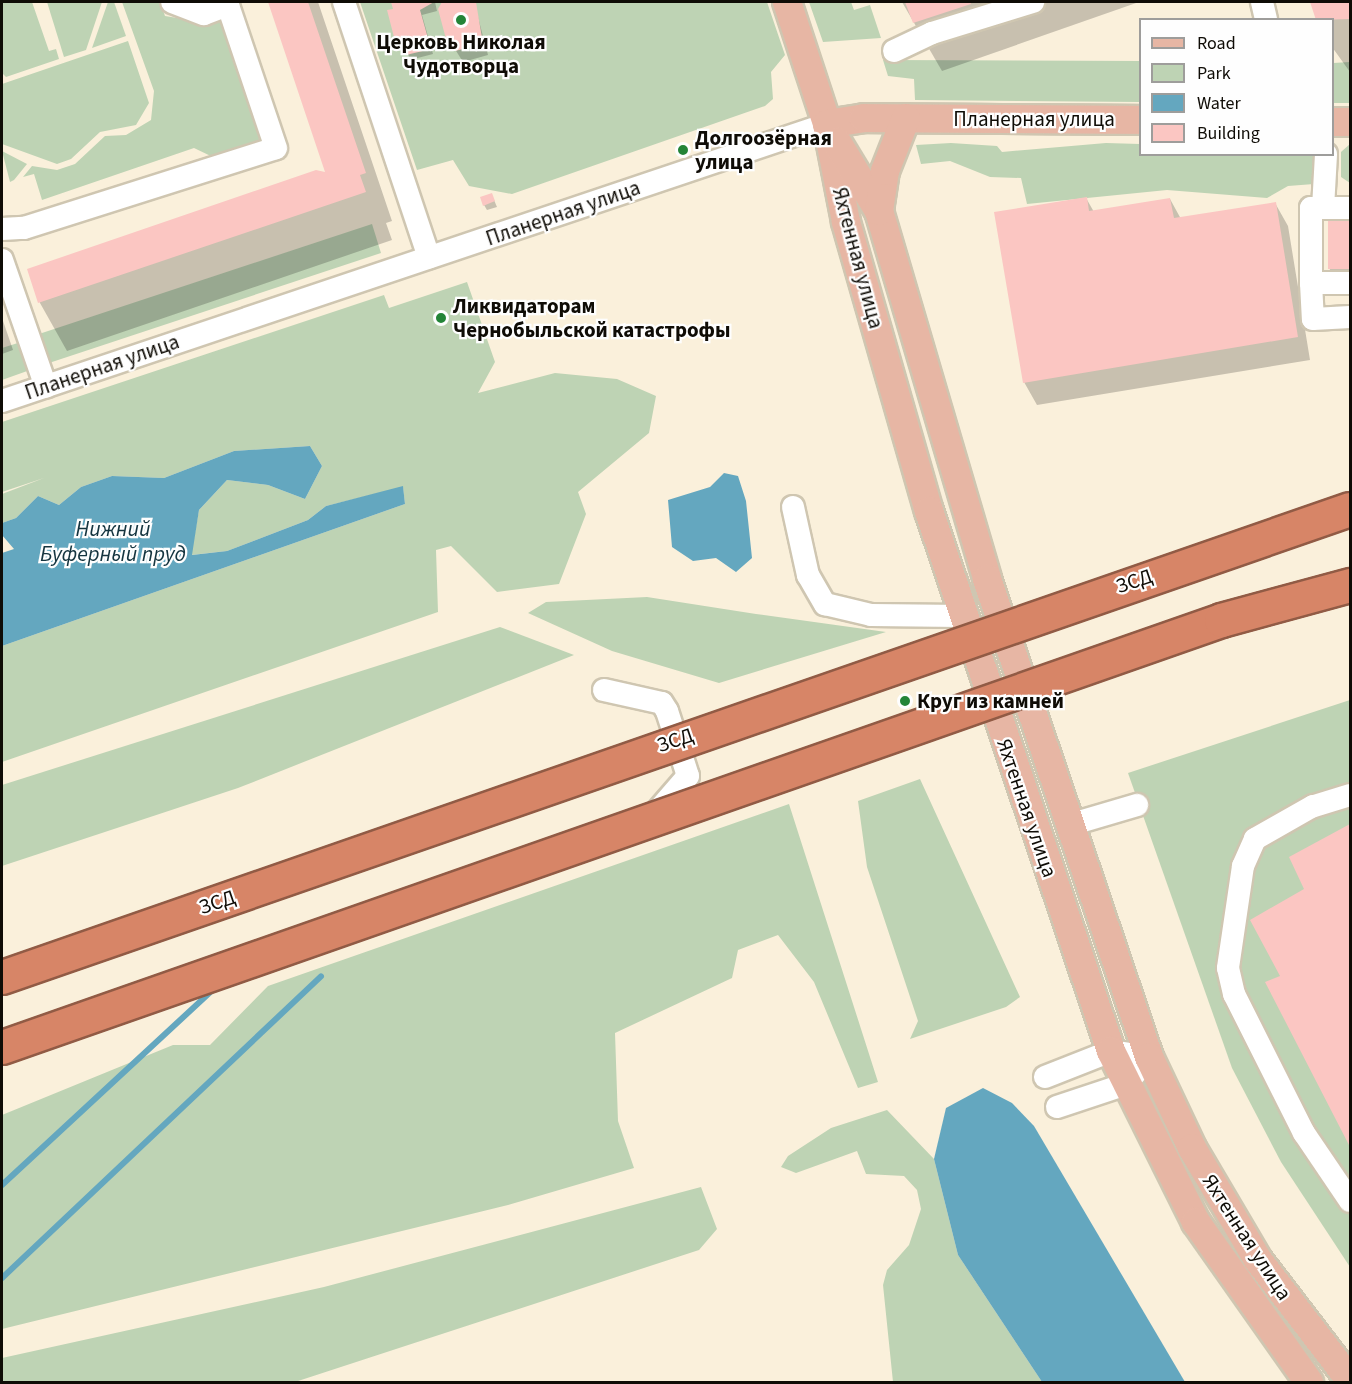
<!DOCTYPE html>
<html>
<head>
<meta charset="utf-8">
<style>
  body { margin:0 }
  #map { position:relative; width:1352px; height:1384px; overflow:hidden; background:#faf0db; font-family:"Source Sans 3",sans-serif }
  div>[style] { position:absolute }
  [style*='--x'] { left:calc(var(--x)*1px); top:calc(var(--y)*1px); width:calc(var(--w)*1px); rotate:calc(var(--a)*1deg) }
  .green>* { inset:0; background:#bed3b4 }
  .water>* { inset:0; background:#64a7bf }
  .shadow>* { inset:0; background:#0003 }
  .stream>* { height:6px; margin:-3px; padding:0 3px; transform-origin:3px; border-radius:3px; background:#64a7bf }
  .building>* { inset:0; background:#fbc6c2 }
  .roads { filter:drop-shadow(2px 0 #cfc6b1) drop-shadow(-2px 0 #cfc6b1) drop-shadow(0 2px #cfc6b1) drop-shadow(0 -2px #cfc6b1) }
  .minor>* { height:22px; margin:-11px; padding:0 11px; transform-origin:11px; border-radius:11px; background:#fff }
  .major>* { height:28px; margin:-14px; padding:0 14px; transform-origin:14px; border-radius:14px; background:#e7b6a4 }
  .bridges { filter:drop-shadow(2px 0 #915b45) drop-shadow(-2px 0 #915b45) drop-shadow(0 2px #915b45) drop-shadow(0 -2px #915b45) }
  .highway-bridge>* { height:33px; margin:-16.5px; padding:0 16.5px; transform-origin:16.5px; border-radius:16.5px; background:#d78567 }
  .dots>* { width:16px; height:16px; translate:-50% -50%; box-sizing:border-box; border:3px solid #fefefe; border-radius:50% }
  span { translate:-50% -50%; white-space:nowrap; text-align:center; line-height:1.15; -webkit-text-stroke:4.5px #fefefe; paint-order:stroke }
  .poi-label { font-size:21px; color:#0f0c06; font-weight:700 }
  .left { translate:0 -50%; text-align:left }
  .street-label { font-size:21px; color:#0f0c06 }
  .water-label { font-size:22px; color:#14343f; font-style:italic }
  .frame { position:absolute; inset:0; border:3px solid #0f0c06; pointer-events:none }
  .legend { position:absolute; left:1139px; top:18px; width:195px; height:138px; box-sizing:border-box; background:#fefefe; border:2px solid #9e9d9b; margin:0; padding:8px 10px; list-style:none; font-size:18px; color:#0f0c06 }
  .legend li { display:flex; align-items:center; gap:12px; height:30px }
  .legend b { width:30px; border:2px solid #9e9d9b }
</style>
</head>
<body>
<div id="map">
  <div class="green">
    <i style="clip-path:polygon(2px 2px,32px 2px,49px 51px,56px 49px,59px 59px,6px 77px,2px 73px)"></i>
    <i style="clip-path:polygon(47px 2px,102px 2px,86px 50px,64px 57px)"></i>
    <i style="clip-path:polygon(108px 2px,114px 2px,126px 36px,92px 48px)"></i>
    <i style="clip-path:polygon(122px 2px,160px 2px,165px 16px,202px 22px,222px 15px,264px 143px,217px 159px,194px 148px,42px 200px,34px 174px,23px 177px,32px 166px,57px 170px,75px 164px,105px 136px,126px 135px,151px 120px,154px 91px)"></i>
    <i style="clip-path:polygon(360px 2px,767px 2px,785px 55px,771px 72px,773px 99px,765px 106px,512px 194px,469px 186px,453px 160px,417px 170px)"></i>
    <i style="clip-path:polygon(809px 2px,851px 2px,854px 10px,870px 5px,881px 38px,823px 42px)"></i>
    <i style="clip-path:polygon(128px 41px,149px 103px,136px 125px,100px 132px,71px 159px,57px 164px,2px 144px,2px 84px)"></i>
    <i style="clip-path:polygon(883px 60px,1140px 61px,1140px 102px,915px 100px,914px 79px,888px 76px)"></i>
    <i style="clip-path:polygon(1350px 62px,1350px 103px,1333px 103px,1333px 63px)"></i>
    <i style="clip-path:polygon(951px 143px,997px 146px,1002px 152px,1106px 143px,1140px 144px,1140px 154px,1319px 155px,1314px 184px,1288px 186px,1267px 198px,1167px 190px,1027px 204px,1021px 178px,990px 177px,950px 161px,921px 164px,916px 145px)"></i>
    <i style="clip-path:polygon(1350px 144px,1350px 183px,1341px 177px,1341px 152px)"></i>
    <i style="clip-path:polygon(2px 151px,27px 164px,14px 180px,10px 182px)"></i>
    <i style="clip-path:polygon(372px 224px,381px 253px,49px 363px,39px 334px)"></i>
    <i style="clip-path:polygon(467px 282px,495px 362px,478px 393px,555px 373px,617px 379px,656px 396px,649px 433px,578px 492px,586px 514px,559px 584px,497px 592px,451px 546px,436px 550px,438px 612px,2px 762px,2px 646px,405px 504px,403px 487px,326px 506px,308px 520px,227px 551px,191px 555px,199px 510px,227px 480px,268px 485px,305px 499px,322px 466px,310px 446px,234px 451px,164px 478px,112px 476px,81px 487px,59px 505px,38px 496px,16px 518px,2px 523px,2px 494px,44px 478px,2px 492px,2px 422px,384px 295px,389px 308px)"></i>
    <i style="clip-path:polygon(21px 342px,30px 370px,2px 380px,2px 348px)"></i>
    <i style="clip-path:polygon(647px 597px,756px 614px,886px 632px,719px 683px,612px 651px,528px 613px,546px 602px)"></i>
    <i style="clip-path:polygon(500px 627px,574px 655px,238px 788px,2px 866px,2px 785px)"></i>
    <i style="clip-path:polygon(1350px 700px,1350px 1267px,1281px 1162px,1232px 1068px,1128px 773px)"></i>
    <i style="clip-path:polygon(920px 779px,1020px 997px,1006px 1007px,910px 1039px,918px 1021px,867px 867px,858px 801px)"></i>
    <i style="clip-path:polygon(789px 804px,878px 1082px,858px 1088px,814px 982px,778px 935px,738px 950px,732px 978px,615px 1033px,618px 1121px,634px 1168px,508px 1205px,2px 1329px,2px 1115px,173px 1045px,210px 1045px,268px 986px)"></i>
    <i style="clip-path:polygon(887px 1110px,934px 1159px,958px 1255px,1042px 1382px,893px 1382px,883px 1285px,887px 1270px,909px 1245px,921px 1209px,917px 1190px,904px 1176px,866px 1174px,857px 1151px,796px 1173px,781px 1167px,788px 1156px,831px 1128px)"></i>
    <i style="clip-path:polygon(701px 1187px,717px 1229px,699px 1250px,295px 1382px,2px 1382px,2px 1358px,324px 1287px)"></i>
  </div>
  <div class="water">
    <i style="clip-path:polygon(310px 446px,322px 466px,305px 499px,268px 485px,227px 480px,199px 510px,192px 555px,227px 551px,308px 520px,326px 506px,403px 486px,405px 504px,2px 646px,2px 553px,14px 549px,2px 535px,2px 523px,16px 518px,38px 496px,59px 505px,81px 487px,112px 476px,164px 478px,234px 451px)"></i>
    <i style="clip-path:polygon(724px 473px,738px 476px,746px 501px,752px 558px,736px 572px,716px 558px,693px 561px,672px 547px,668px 500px,710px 487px)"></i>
    <i style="clip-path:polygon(983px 1088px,1012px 1103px,1034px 1126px,1185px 1382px,1042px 1382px,958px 1255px,934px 1159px,946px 1108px)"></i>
  </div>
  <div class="shadow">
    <i style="clip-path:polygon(269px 2px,318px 2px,392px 221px,386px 223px,392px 240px,67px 351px,40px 303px,28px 270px,327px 173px)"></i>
    <i style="clip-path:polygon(393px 2px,435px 2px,437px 11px,422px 15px,433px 54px,410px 60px,405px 44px,397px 40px)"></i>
    <i style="clip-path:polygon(443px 2px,474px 2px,488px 55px,463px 62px,448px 38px)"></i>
    <i style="clip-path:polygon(902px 2px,1139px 2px,942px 71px)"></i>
    <i style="clip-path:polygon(1313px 2px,1350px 2px,1350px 72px,1332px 47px,1332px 20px,1318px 20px)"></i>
    <i style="clip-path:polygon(1086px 198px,1094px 212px,1170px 199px,1181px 219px,1275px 203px,1288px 226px,1310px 360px,1037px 405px,1024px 382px)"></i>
    <i style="clip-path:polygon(494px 200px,497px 207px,487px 210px,484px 205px)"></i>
    <i style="clip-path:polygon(1330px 223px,1350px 223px,1350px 286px,1339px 286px,1329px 268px)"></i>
    <i style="clip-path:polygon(2px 318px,13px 350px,2px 354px)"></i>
    <i style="clip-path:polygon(1350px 826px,1350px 1143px,1267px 983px,1282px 976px,1306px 889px,1291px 857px)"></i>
  </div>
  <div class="stream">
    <i style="--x:2;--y:1185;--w:292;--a:-42.8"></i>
    <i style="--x:2;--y:1278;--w:439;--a:-43.4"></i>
  </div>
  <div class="building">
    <i style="clip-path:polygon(268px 2px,308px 2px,366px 173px,360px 175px,366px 192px,38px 303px,27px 269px,316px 170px,325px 172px)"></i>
    <i style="clip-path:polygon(391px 2px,434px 2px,420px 10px,431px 49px,406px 55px,402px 39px,395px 41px,387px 10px,393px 9px)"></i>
    <i style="clip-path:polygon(442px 2px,476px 2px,483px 44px,455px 51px,452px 37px,446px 39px,438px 9px)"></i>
    <i style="clip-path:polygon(905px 2px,970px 2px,971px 4px,913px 23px)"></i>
    <i style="clip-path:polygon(1310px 2px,1350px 2px,1350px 19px,1316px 20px)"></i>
    <i style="clip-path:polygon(492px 193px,495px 201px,483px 206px,480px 197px)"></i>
    <i style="clip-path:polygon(1087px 197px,1089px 211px,1170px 198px,1174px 218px,1276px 202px,1298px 337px,1023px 383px,994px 212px)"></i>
    <i style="clip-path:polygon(1328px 221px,1350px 221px,1350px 269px,1328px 269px)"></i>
    <i style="clip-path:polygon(1350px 824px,1350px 1147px,1265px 982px,1280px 976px,1250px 920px,1304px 889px,1289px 857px)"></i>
  </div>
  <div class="roads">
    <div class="minor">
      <i style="--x:172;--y:2;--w:34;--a:21"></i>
      <i style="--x:204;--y:14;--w:26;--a:-21"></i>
      <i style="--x:344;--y:2;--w:269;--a:71.6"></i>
      <i style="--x:1262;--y:2;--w:18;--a:77"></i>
      <i style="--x:894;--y:51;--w:42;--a:-25.3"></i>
      <i style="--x:932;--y:33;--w:106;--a:-17.1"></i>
      <i style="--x:1323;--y:208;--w:54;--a:-86.8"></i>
      <i style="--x:1350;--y:208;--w:39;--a:180"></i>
      <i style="--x:1311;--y:208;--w:75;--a:90"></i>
      <i style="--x:1311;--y:283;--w:36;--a:87"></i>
      <i style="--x:1313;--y:319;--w:37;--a:-3"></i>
      <i style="--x:2;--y:229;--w:22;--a:-3"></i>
      <i style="--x:24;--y:228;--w:264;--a:-17.6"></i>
      <i style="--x:276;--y:148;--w:154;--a:-108.6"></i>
      <i style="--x:2;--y:260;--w:134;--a:70.9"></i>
      <i style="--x:1311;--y:283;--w:39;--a:0"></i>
      <i style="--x:2;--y:401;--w:870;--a:-18.56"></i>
      <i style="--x:793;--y:507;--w:70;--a:77.6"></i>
      <i style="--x:808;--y:575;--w:34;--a:60"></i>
      <i style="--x:825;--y:604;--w:47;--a:13.4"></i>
      <i style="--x:871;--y:615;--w:91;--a:0.6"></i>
      <i style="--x:604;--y:690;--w:59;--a:12.6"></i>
      <i style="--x:662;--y:703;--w:9;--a:58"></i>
      <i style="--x:667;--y:711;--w:68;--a:72.1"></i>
      <i style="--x:688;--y:776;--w:49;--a:130.9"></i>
      <i style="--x:1350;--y:795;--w:39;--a:163"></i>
      <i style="--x:1313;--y:806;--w:67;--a:150.4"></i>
      <i style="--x:1255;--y:839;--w:30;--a:114"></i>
      <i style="--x:1243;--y:866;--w:103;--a:98.4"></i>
      <i style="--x:1228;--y:968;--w:27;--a:77"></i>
      <i style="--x:1234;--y:994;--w:156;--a:63.3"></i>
      <i style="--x:1304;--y:1133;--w:82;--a:55.9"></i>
      <i style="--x:1069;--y:825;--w:71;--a:-16.4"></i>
      <i style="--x:1045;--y:1077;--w:71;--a:-21.5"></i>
      <i style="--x:1111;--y:1051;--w:38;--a:9"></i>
      <i style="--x:1057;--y:1107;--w:73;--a:-18.4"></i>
      <i style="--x:1126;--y:1084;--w:18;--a:-49"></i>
    </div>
    <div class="major">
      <i style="--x:787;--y:2;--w:128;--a:71.8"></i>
      <i style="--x:827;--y:124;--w:100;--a:79"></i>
      <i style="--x:846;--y:222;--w:301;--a:74"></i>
      <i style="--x:929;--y:511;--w:570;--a:71.37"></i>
      <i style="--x:1111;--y:1051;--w:191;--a:63.6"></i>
      <i style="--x:1196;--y:1222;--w:196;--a:54.8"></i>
      <i style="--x:1332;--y:122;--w:18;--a:0"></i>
      <i style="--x:827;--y:124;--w:37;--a:-9"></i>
      <i style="--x:864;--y:118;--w:276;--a:0.4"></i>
      <i style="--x:837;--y:142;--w:81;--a:58.7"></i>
      <i style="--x:879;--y:211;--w:384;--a:73.6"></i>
      <i style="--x:987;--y:579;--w:505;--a:71.28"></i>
      <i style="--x:1149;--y:1057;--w:101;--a:64.7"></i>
      <i style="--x:1192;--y:1148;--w:130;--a:59.5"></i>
      <i style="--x:1258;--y:1260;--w:151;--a:52.5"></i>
      <i style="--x:879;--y:211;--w:40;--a:-81.5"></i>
      <i style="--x:885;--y:171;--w:57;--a:-68.4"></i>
    </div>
  </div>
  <div class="bridges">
    <div class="highway-bridge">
      <i style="--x:2;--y:977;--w:1427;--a:-19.15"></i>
      <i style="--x:2;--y:1047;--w:1292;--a:-19.3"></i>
      <i style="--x:1221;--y:620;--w:134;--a:-15.2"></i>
    </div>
  </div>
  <div class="dots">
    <i style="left:461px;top:20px;background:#238437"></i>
    <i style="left:683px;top:150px;background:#238437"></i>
    <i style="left:441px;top:318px;background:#238437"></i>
    <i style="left:905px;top:701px;background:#238437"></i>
  </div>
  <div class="poi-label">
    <span style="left:461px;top:54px">Церковь Николая<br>Чудотворца</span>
    <span class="left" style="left:695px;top:150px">Долгоозёрная<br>улица</span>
    <span class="left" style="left:453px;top:318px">Ликвидаторам<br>Чернобыльской катастрофы</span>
    <span class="left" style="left:917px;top:701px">Круг из камней</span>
  </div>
  <div class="street-label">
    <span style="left:1034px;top:119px">Планерная улица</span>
    <span style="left:563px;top:213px;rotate:-19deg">Планерная улица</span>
    <span style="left:858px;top:258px;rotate:75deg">Яхтенная улица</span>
    <span style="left:102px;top:367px;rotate:-19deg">Планерная улица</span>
    <span style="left:1134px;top:581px;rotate:-19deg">ЗСД</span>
    <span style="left:675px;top:740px;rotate:-19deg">ЗСД</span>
    <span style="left:1027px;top:808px;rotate:71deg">Яхтенная улица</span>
    <span style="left:217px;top:902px;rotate:-19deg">ЗСД</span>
    <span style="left:1247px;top:1237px;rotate:57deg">Яхтенная улица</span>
  </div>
  <div class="water-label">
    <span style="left:113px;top:542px">Нижний<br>Буферный пруд</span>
  </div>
  <div class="frame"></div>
  <ul class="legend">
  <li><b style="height:8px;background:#e7b6a4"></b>Road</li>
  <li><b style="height:16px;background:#bed3b4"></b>Park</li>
  <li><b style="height:16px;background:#64a7bf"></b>Water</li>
  <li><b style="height:16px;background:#fbc6c2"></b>Building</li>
  </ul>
</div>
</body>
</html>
